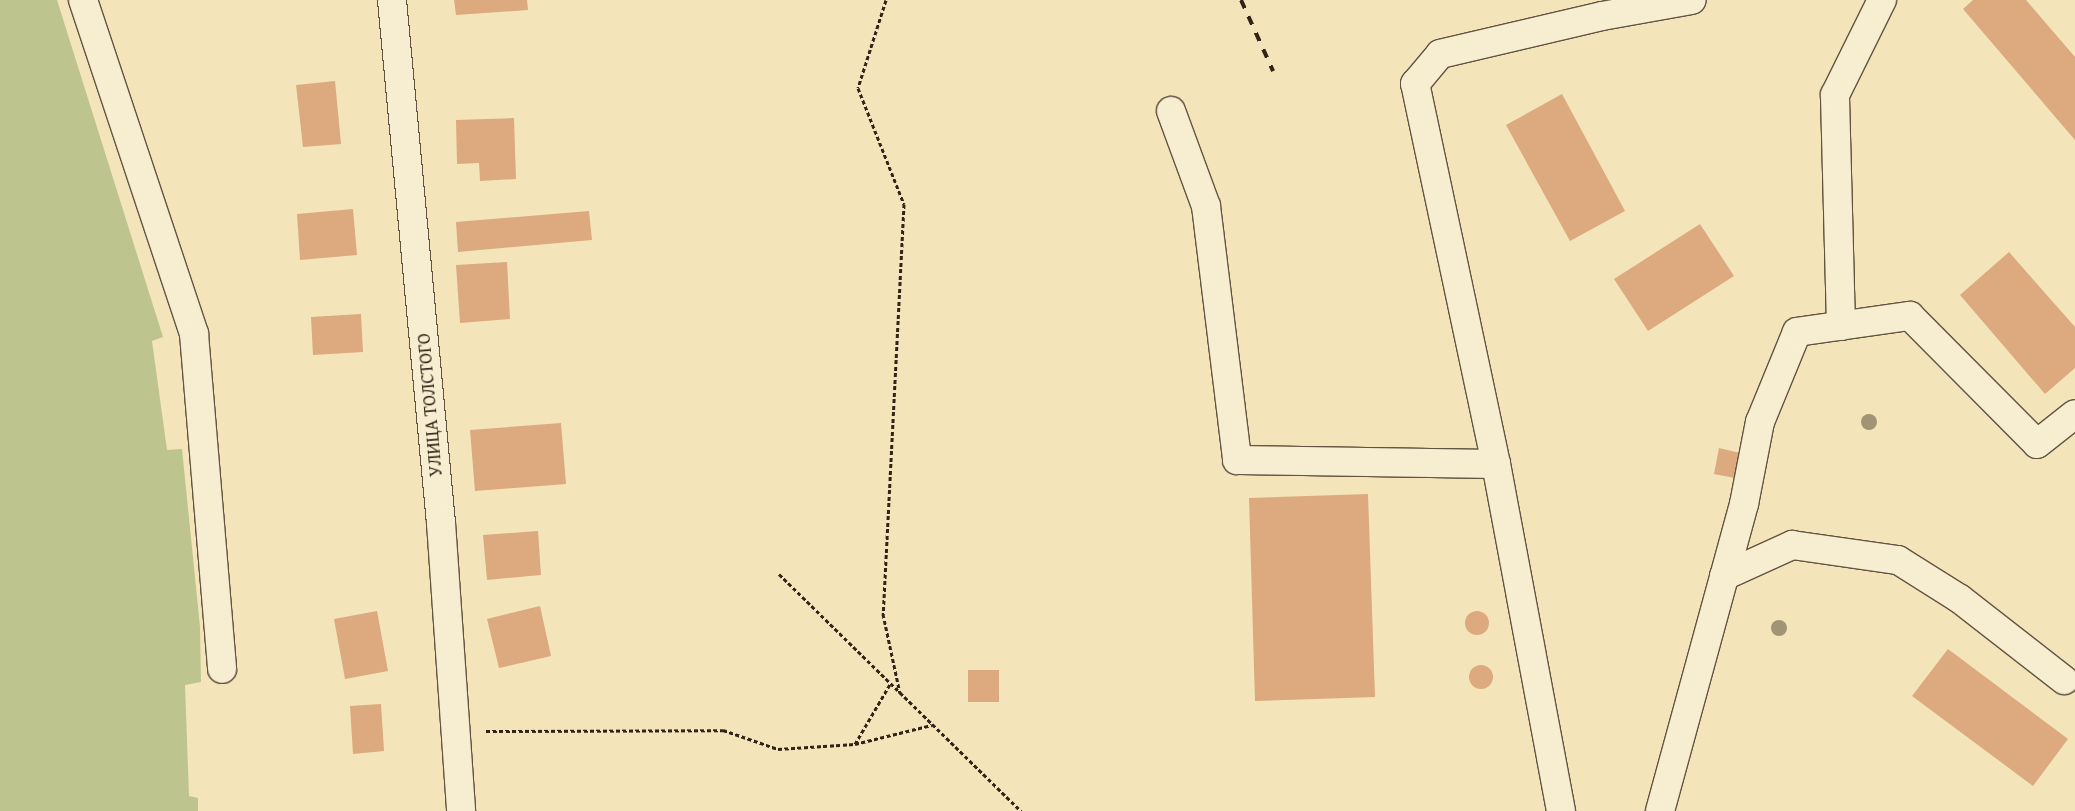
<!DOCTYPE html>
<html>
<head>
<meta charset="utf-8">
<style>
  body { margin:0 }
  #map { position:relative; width:2075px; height:811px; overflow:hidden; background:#f3e5b9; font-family:"Gentium Book Plus",serif }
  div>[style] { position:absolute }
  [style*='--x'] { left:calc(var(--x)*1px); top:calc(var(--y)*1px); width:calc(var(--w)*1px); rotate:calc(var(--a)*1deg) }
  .green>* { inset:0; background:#bdc48e }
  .building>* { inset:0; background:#dda97f }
  .round { border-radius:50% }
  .path>* { height:3px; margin-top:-1.5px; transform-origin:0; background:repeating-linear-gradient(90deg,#312317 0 4px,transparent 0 6.5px) }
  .roads { filter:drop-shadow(1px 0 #625440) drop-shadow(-1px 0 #625440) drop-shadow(0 1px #625440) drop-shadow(0 -1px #625440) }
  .minor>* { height:28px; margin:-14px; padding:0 14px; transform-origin:14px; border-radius:14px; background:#f7eed2 }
  .rail>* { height:4px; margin-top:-2px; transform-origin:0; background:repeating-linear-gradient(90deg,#312317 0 9px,transparent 0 18px) }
  .trees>* { width:16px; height:16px; margin:-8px; border-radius:50%; background:#9f9574 }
  span { translate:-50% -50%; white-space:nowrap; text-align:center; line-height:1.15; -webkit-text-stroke:4px #f7eed2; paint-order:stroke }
  .street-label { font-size:18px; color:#312317 }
</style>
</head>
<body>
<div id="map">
  <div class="green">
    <i style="clip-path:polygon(0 0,57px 0,163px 337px,152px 341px,167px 450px,182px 449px,200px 627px,201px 682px,185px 685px,189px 796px,198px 798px,198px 811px,0 811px)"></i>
  </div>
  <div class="building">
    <i style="clip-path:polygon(454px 0,527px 0,528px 10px,456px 15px)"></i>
    <i style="clip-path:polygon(1973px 0,2026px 0,2075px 57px,2075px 140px,1963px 9px)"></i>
    <i style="clip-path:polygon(335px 81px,341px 144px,303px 147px,296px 85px)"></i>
    <i style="clip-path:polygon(1562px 94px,1625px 211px,1570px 241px,1506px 125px)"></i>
    <i style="clip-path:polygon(514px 118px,516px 179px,480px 181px,479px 163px,457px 164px,456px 120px)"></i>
    <i style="clip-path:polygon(353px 209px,357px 255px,300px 260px,297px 214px)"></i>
    <i style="clip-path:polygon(589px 211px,592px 240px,458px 252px,456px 222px)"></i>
    <i style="clip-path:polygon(1700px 224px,1734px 276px,1648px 331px,1614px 279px)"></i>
    <i style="clip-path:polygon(2009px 252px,2075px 327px,2075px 368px,2045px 394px,1960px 295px)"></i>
    <i style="clip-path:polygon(507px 262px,510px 319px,460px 323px,456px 265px)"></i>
    <i style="clip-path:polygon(361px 314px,363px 352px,313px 355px,311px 317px)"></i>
    <i style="clip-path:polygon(561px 423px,566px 484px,475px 491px,470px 430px)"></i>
    <i style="clip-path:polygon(1719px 448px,1740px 453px,1735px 478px,1714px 474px)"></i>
    <i style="clip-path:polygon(1368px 494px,1375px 697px,1255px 701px,1249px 498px)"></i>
    <i style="clip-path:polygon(538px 531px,541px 575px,487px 580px,483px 535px)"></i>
    <i style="clip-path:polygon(540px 606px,551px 656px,499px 668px,487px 619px)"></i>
    <i class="round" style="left:1465px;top:611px;width:24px;height:24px"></i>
    <i style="clip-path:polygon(377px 611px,388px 671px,345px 679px,334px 619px)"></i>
    <i style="clip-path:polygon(1948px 649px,2068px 739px,2033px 786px,1912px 696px)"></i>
    <i class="round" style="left:1469px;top:665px;width:24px;height:24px"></i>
    <i style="clip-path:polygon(968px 670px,999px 670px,999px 702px,968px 702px)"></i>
    <i style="clip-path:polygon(381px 704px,384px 751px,353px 754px,350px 706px)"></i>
  </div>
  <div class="path">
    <i style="--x:886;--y:0;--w:92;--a:107.7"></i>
    <i style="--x:858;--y:88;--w:125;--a:68.4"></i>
    <i style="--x:904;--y:204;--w:411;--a:92.9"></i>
    <i style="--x:883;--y:614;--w:81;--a:77.9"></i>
    <i style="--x:779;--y:574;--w:339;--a:44.4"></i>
    <i style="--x:486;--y:731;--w:237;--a:-0.2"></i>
    <i style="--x:723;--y:730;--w:58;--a:19.1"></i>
    <i style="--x:778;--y:749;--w:77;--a:-3.7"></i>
    <i style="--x:855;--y:744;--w:79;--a:-13.9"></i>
    <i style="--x:855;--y:744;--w:69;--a:-59.7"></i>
  </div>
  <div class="roads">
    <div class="minor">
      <i style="--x:83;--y:0;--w:352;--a:71.6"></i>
      <i style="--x:194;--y:334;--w:336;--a:85.2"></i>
      <i style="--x:392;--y:0;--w:525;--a:84.65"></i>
      <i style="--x:441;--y:523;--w:289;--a:86"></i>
      <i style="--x:1171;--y:111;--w:101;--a:69.8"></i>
      <i style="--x:1206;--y:206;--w:256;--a:83"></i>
      <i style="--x:1237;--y:460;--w:259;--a:0.9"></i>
      <i style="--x:1841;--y:326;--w:231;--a:-91.5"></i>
      <i style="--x:1835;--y:95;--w:106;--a:-63.7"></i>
      <i style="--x:1724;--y:576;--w:75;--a:-24.5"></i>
      <i style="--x:1792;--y:545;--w:107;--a:8.1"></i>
      <i style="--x:1898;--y:560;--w:73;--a:32.2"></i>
      <i style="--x:1960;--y:599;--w:132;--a:37.9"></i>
      <i style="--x:1561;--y:811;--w:353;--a:-100.6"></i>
      <i style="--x:1496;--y:464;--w:389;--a:-102"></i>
      <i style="--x:1415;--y:84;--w:39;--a:-50"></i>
      <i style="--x:1440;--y:54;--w:166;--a:-13.2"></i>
      <i style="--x:1602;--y:16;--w:91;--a:-10.1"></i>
      <i style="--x:1660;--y:811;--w:318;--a:-74.7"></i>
      <i style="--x:1744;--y:504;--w:84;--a:-79"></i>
      <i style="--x:1760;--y:422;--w:97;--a:-67.7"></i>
      <i style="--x:1797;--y:332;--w:114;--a:-8.1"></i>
      <i style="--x:1910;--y:316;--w:180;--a:45.2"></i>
      <i style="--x:2037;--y:444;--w:48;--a:-38.3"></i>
    </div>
  </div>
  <div class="rail">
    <i style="--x:1241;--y:0;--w:78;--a:65.7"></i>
  </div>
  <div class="trees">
    <i style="left:1869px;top:422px"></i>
    <i style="left:1779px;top:628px"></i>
  </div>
  <div class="street-label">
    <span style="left:430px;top:405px;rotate:-95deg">УЛИЦА ТОЛСТОГО</span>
  </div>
</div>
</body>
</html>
